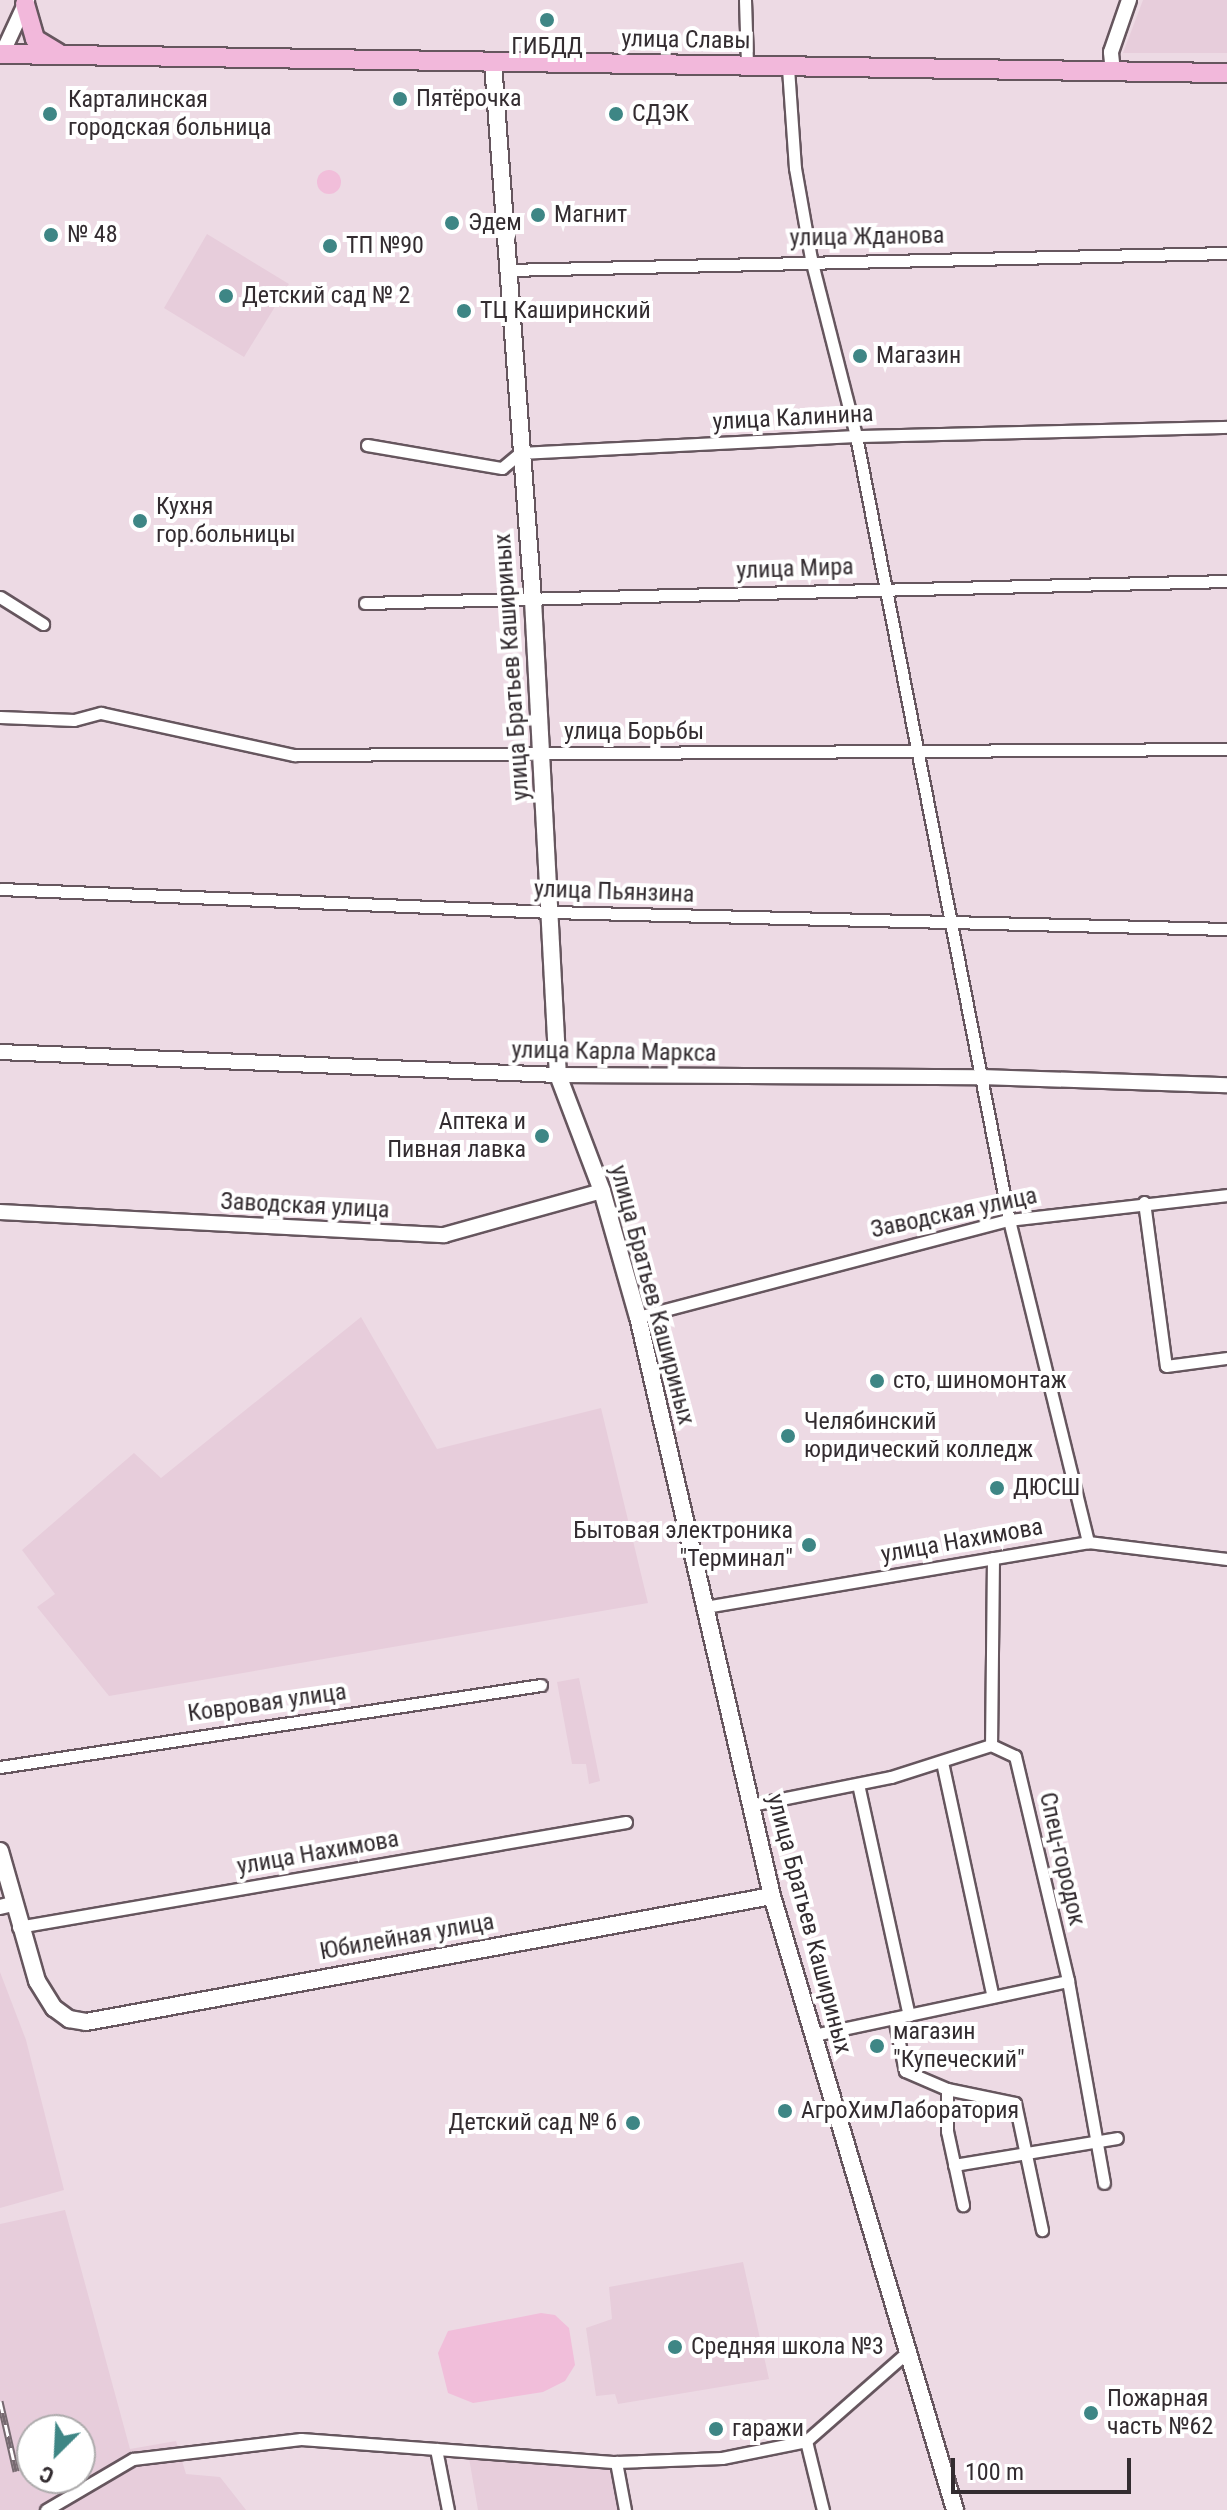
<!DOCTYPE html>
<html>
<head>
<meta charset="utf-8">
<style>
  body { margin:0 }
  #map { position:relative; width:1227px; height:2510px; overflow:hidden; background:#eddae4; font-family:"Roboto Condensed",sans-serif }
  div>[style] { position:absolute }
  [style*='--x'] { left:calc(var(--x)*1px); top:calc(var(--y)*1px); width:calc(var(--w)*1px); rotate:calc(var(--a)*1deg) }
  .built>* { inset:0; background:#e7cddb }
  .green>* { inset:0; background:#f1beda }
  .round { border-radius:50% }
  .roads { filter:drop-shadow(2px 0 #66565e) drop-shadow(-2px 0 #66565e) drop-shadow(0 2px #66565e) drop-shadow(0 -2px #66565e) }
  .minor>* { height:11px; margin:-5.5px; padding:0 5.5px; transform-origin:5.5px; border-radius:5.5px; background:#fff }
  .tertiary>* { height:14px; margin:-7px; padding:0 7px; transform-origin:7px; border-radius:7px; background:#fff }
  .secondary>* { height:16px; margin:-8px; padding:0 8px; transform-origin:8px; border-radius:8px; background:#fff }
  .primary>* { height:18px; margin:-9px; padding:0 9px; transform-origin:9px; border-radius:9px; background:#f2b8db }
  .rail>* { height:7px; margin-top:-3.5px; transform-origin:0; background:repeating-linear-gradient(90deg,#fff 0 12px,#766a70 0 24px); box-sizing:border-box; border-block:2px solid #766a70 }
  .dots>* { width:22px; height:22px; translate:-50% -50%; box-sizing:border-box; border:4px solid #fff; border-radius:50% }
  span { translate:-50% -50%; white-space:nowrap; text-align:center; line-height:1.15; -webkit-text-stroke:8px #fff; paint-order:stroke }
  .street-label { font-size:24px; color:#332c30 }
  .poi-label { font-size:24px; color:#332c30 }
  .left { translate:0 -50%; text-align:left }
  .right { translate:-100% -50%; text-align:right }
  .north { position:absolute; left:16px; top:2414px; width:80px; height:80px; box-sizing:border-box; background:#fff; border:2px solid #adabac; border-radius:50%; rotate:204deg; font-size:22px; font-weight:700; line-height:32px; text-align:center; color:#332c30 }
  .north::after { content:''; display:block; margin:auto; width:28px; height:36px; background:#3e8685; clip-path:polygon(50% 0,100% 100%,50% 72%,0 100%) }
  .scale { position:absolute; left:951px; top:2458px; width:180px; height:36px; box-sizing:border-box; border:4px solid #332c30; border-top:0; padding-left:10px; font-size:24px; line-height:28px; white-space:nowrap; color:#332c30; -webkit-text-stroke:6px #fff; paint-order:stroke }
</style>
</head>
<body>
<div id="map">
  <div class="built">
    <i style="clip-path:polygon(1143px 0,1227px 0,1227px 53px,1123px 53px)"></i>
    <i style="clip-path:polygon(207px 234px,289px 284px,244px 357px,164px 308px)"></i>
    <i style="clip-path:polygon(361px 1317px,437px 1449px,601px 1408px,648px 1603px,109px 1696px,37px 1607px,55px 1594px,22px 1550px,134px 1453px,161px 1478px)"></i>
    <i style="clip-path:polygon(579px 1678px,600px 1781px,589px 1784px,586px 1764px,572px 1764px,557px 1682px)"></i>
    <i style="clip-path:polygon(0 1972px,26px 2040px,64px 2190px,0 2208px)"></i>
    <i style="clip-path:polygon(evenodd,65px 2210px,130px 2449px,176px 2441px,186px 2474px,220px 2477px,246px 2510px,0 2510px,0 2224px,65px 2210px,32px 2430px,80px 2430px,80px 2478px,32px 2478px,32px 2430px)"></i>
    <i style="clip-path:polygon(743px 2262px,769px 2379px,618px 2404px,615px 2394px,596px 2396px,586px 2328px,612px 2319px,609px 2287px)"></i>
    <i style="clip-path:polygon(469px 2458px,611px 2467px,620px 2510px,478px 2510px)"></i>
  </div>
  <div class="green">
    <i class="round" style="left:317px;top:170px;width:24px;height:24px"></i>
    <i style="clip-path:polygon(541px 2313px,555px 2315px,569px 2328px,575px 2365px,565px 2381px,543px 2392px,473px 2403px,448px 2393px,438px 2353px,448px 2331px)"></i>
  </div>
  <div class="roads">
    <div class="minor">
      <i style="--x:745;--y:0;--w:65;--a:88.2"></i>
      <i style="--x:788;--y:68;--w:100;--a:86"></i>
      <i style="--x:795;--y:168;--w:92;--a:80"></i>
      <i style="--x:811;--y:259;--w:183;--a:75.7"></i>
      <i style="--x:856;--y:436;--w:799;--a:78.96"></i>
      <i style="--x:1009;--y:1220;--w:332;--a:76.2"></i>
      <i style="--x:507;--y:270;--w:720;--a:-1.35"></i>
      <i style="--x:367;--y:445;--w:137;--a:9.7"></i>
      <i style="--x:502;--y:468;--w:23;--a:-40"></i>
      <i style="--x:520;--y:453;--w:336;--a:-2.9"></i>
      <i style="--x:856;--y:436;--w:371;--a:-1.4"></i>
      <i style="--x:0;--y:597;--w:51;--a:32.1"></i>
      <i style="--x:365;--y:603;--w:862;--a:-1.46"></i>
      <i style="--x:0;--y:717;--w:74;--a:2.3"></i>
      <i style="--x:74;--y:720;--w:28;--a:-15"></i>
      <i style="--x:101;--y:713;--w:198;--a:12.3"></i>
      <i style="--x:294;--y:755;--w:933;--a:-0.37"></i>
      <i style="--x:0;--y:889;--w:551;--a:2.39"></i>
      <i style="--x:551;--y:912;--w:676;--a:1.44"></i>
      <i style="--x:1144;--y:1202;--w:165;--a:82.4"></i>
      <i style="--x:1166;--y:1366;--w:62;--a:-7.5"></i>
      <i style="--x:638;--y:1317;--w:383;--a:-14.7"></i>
      <i style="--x:1009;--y:1220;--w:219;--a:-6.5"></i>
      <i style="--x:993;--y:1558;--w:187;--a:90.6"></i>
      <i style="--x:991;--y:1745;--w:26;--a:25"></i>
      <i style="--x:1015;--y:1756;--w:231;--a:76.7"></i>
      <i style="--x:1068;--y:1981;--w:205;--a:79.9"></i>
      <i style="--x:705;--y:1607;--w:388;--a:-9.6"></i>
      <i style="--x:1088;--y:1542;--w:140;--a:7"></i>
      <i style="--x:942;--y:1762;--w:240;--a:77.8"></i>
      <i style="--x:0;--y:1767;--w:547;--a:-8.62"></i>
      <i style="--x:858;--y:1784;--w:237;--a:77.6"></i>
      <i style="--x:751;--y:1805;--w:143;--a:-11.3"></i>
      <i style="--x:891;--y:1777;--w:105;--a:-17.7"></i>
      <i style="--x:18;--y:1927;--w:617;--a:-9.8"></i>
      <i style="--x:894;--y:2018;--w:54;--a:78.3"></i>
      <i style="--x:905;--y:2071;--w:46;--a:23.2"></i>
      <i style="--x:947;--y:2089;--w:69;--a:11.6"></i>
      <i style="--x:1015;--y:2103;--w:130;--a:78"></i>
      <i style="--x:814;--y:2035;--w:260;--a:-12"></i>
      <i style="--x:947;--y:2089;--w:42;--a:90"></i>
      <i style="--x:947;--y:2131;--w:76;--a:77.8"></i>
      <i style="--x:954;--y:2165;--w:165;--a:-9.4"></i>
      <i style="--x:806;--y:2441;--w:71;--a:76.2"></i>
      <i style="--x:436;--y:2449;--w:62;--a:78.9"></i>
      <i style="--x:616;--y:2462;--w:49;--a:79.4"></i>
      <i style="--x:46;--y:2510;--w:101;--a:-30.4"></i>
      <i style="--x:133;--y:2459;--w:169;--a:-6.8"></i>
      <i style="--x:301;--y:2439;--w:316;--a:4.2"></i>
      <i style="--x:616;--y:2462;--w:106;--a:-2.2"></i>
      <i style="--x:722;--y:2458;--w:86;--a:-11.4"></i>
      <i style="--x:806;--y:2441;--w:133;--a:-41.3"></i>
    </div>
    <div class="tertiary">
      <i style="--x:2;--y:54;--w:60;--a:-65.2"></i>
      <i style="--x:1113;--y:72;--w:20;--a:-96"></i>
      <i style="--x:1111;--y:52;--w:55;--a:-70.9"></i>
      <i style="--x:0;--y:1052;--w:558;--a:2.36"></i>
      <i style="--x:558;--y:1075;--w:423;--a:0.3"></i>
      <i style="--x:981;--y:1077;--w:246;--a:1.9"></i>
      <i style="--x:0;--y:1212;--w:445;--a:3"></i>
      <i style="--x:444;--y:1235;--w:164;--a:-15.6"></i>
      <i style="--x:0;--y:1907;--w:12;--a:-14"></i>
    </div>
    <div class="secondary">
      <i style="--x:493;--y:63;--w:538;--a:85.74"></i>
      <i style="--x:533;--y:600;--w:476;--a:87"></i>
      <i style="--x:558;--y:1075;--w:124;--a:69.2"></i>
      <i style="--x:602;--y:1191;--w:131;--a:74.1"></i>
      <i style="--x:638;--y:1317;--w:594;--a:76.97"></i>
      <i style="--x:772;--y:1896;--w:641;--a:73.4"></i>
      <i style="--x:0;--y:1851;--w:135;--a:74.1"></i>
      <i style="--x:37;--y:1981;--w:32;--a:58"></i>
      <i style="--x:54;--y:2008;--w:19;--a:36"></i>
      <i style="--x:69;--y:2019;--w:17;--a:10"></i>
      <i style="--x:86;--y:2022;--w:697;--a:-10.41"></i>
    </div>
    <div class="primary">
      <i style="--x:25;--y:4;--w:36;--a:74"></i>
      <i style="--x:35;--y:39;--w:27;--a:31"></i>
      <i style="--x:0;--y:54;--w:1227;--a:0.89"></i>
    </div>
  </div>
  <div class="rail">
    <i style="--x:0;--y:2401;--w:72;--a:77.1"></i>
  </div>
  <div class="dots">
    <i style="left:547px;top:20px;background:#3e8685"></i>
    <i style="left:400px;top:99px;background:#3e8685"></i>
    <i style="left:50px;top:114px;background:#3e8685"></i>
    <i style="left:616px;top:114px;background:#3e8685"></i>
    <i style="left:538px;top:215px;background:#3e8685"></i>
    <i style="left:452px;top:223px;background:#3e8685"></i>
    <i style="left:51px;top:235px;background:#3e8685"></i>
    <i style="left:330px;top:246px;background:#3e8685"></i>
    <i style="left:226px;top:296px;background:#3e8685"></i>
    <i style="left:464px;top:311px;background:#3e8685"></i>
    <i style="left:860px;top:356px;background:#3e8685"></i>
    <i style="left:140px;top:521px;background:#3e8685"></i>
    <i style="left:542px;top:1136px;background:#3e8685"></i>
    <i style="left:877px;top:1381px;background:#3e8685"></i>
    <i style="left:788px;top:1436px;background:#3e8685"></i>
    <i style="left:997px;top:1488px;background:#3e8685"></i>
    <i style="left:809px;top:1545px;background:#3e8685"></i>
    <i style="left:877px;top:2046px;background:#3e8685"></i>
    <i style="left:785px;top:2111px;background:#3e8685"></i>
    <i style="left:633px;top:2123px;background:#3e8685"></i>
    <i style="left:675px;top:2347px;background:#3e8685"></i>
    <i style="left:1091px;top:2413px;background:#3e8685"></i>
    <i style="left:716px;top:2429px;background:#3e8685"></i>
  </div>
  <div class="street-label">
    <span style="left:686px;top:40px;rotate:1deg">улица Славы</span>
    <span style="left:867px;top:237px;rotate:-1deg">улица Жданова</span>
    <span style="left:793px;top:418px;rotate:-3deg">улица Калинина</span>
    <span style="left:795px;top:569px;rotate:-2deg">улица Мира</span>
    <span style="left:512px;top:667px;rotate:-94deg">улица Братьев Кашириных</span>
    <span style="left:634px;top:732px">улица Борьбы</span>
    <span style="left:614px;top:892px;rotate:2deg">улица Пьянзина</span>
    <span style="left:614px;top:1052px;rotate:1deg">улица Карла Маркса</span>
    <span style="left:305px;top:1206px;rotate:3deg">Заводская улица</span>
    <span style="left:954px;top:1213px;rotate:-12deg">Заводская улица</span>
    <span style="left:652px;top:1295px;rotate:75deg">улица Братьев Кашириных</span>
    <span style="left:962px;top:1541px;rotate:-10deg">улица Нахимова</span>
    <span style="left:267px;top:1703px;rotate:-8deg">Ковровая улица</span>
    <span style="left:318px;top:1853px;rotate:-10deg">улица Нахимова</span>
    <span style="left:1062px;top:1859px;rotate:77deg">Спец-городок</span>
    <span style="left:809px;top:1924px;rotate:75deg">улица Братьев Кашириных</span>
    <span style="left:407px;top:1937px;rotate:-10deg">Юбилейная улица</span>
  </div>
  <div class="poi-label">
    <span style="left:547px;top:47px">ГИБДД</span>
    <span class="left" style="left:416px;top:99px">Пятёрочка</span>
    <span class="left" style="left:68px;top:114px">Карталинская<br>городская больница</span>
    <span class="left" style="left:632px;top:114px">СДЭК</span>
    <span class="left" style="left:554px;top:215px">Магнит</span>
    <span class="left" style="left:468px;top:223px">Эдем</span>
    <span class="left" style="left:67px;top:235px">№ 48</span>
    <span class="left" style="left:346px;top:246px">ТП №90</span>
    <span class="left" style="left:242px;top:296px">Детский сад № 2</span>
    <span class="left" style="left:480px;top:311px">ТЦ Каширинский</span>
    <span class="left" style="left:876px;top:356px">Магазин</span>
    <span class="left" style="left:156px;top:521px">Кухня<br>гор.больницы</span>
    <span class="right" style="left:526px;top:1136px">Аптека и<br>Пивная лавка</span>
    <span class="left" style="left:893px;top:1381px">сто, шиномонтаж</span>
    <span class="left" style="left:804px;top:1436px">Челябинский<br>юридический колледж</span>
    <span class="left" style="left:1013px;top:1488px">ДЮСШ</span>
    <span class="right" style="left:793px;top:1545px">Бытовая электроника<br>"Терминал"</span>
    <span class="left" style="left:893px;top:2046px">магазин<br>"Купеческий"</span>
    <span class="left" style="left:801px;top:2111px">АгроХимЛаборатория</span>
    <span class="right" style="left:617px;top:2123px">Детский сад № 6</span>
    <span class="left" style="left:691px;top:2347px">Средняя школа №3</span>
    <span class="left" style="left:1107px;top:2413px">Пожарная<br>часть №62</span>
    <span class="left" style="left:732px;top:2429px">гаражи</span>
  </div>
  <div class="north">С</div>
  <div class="scale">100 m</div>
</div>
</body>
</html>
